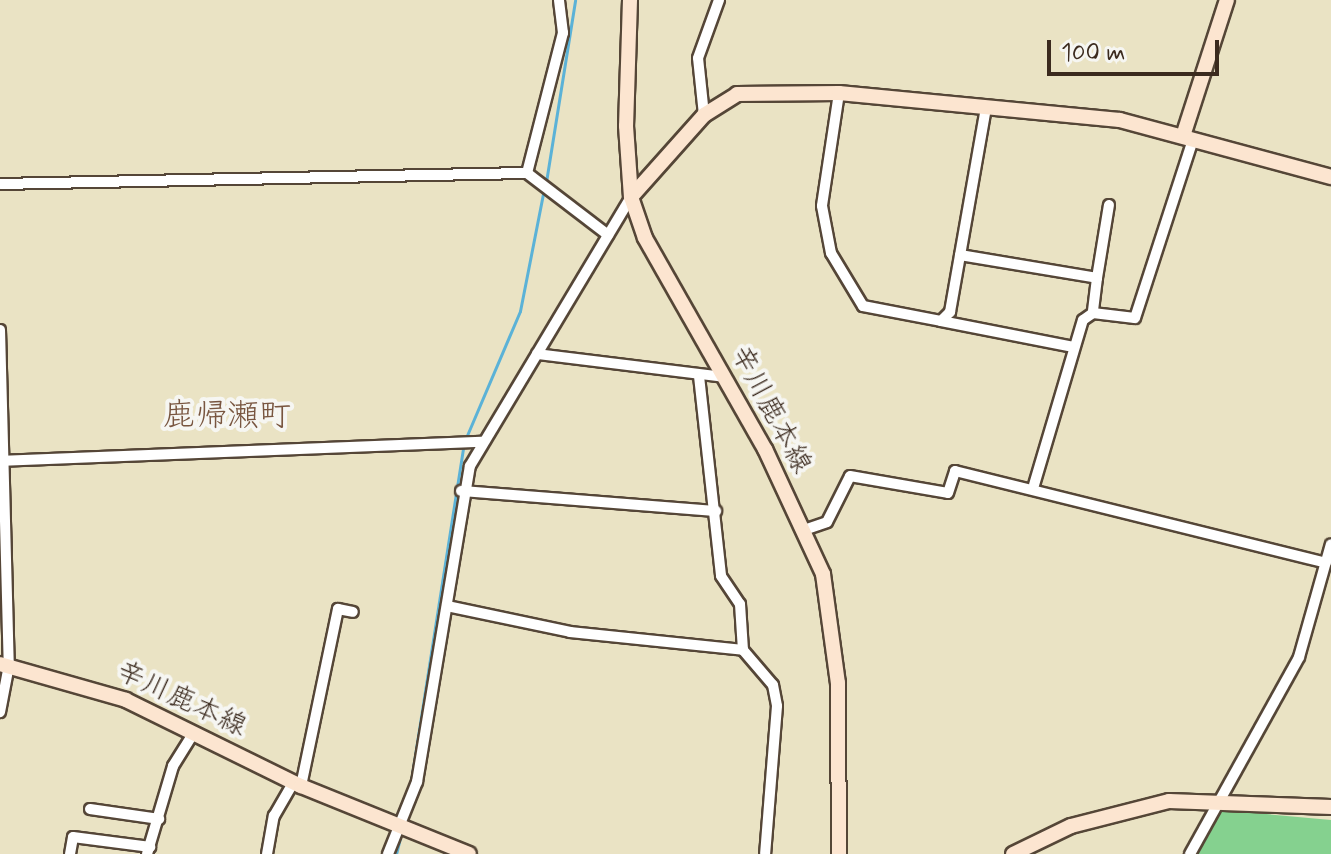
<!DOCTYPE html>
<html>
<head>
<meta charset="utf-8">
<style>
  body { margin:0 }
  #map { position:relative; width:1331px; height:854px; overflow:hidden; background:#eae3c4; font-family:Mynerve,"Klee One",sans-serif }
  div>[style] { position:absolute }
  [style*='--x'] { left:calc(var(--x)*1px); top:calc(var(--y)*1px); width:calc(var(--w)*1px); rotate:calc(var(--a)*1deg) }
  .green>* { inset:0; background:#85d18f }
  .stream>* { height:3px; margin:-1.5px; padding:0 1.5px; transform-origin:1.5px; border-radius:1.5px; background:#5bb2d7 }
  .roads { filter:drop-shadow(2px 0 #554637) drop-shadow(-2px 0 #554637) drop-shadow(0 2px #554637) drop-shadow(0 -2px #554637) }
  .street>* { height:10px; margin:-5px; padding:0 5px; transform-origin:5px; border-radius:5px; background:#fff }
  .secondary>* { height:14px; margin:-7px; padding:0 7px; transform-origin:7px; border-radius:7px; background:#fce5d0 }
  span { translate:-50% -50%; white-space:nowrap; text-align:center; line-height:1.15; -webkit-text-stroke:8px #f6f6f2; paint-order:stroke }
  .street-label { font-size:28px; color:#3b2a1e }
  .quarter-label { font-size:32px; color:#78553f }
  .scale { position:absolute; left:1047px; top:40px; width:172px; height:36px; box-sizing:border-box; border:4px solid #3b2a1e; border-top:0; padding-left:10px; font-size:24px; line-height:28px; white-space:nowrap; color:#3b2a1e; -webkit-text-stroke:6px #f6f6f2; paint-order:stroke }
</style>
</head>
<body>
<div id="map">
  <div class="green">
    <i style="clip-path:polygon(1222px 810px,1331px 820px,1331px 854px,1195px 854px)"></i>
  </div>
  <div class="stream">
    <i style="--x:546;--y:182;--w:184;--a:-80.9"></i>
    <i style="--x:465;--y:440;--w:140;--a:-66.9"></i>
    <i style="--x:520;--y:311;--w:124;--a:-78.9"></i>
    <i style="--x:410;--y:787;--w:344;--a:-81.1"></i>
    <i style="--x:396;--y:854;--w:16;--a:-76"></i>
  </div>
  <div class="roads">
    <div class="street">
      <i style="--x:839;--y:93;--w:114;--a:98.6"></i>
      <i style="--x:822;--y:206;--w:48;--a:79.2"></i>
      <i style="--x:831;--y:253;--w:62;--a:58.9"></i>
      <i style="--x:863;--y:306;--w:79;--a:10.9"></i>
      <i style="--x:941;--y:321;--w:13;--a:-45"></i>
      <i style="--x:950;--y:312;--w:207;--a:-80"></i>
      <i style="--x:704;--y:115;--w:57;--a:-96"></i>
      <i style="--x:698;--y:58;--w:62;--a:-70.1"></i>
      <i style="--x:527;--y:173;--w:145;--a:-75.6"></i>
      <i style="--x:563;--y:33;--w:33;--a:-97"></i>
      <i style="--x:0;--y:184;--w:527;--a:-1.2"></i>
      <i style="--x:527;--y:173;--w:102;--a:37.4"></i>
      <i style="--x:960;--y:255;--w:139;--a:9.5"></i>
      <i style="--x:1097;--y:278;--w:35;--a:97"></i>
      <i style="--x:1097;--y:278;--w:74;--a:-80.7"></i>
      <i style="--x:941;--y:321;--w:135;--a:11.1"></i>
      <i style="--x:0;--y:330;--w:335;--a:88.5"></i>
      <i style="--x:9;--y:665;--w:48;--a:100.8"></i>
      <i style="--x:537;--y:354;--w:189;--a:7"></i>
      <i style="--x:699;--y:376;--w:201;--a:83.7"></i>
      <i style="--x:721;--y:576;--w:34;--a:56"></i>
      <i style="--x:740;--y:604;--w:46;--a:86.3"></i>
      <i style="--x:743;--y:650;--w:46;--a:49.4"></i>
      <i style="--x:773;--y:685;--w:21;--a:79"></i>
      <i style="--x:777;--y:706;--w:148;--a:94.6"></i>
      <i style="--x:0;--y:461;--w:483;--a:-2.3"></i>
      <i style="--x:1034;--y:485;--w:172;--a:-73.5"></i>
      <i style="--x:1083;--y:320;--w:12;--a:-35"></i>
      <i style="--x:1093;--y:313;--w:42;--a:6.8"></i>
      <i style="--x:1135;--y:318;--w:188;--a:-72"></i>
      <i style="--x:461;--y:491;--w:256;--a:4.5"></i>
      <i style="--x:804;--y:530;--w:24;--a:-19"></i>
      <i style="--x:827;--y:522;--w:51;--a:-63.4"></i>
      <i style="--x:850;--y:476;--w:99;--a:9.8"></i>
      <i style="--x:948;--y:493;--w:23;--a:-72"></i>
      <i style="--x:955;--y:471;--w:382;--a:13.9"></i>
      <i style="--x:447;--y:606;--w:126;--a:11.9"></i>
      <i style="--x:570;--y:632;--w:174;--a:5.9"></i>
      <i style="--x:301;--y:786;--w:181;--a:-78.2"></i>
      <i style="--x:338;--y:609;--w:15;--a:11"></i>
      <i style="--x:90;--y:809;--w:70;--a:8.2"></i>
      <i style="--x:70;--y:854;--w:17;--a:-80"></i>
      <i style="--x:73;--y:837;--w:78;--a:7.4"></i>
      <i style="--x:147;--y:854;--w:92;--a:-73.5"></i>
      <i style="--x:173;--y:766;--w:39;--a:-58"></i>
      <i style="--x:267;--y:854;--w:39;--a:-80"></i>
      <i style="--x:274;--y:816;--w:39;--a:-60"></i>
      <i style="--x:388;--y:854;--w:78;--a:-68.1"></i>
      <i style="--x:417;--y:782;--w:320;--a:-80.5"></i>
      <i style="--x:470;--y:466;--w:313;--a:-59.1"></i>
      <i style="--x:1190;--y:854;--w:225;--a:-61"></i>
      <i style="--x:1299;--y:657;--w:117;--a:-74.2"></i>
    </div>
    <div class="secondary">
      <i style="--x:630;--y:0;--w:126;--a:91.8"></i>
      <i style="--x:626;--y:126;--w:71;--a:86"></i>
      <i style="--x:631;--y:197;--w:43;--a:71.1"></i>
      <i style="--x:645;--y:238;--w:243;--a:60.4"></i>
      <i style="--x:765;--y:449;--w:138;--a:65.1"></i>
      <i style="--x:823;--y:574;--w:110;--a:82.2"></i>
      <i style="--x:838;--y:683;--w:171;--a:89.7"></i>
      <i style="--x:1183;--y:136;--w:143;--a:-72.1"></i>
      <i style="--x:631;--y:197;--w:110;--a:-48.3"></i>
      <i style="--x:704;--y:115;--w:39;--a:-32"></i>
      <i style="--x:737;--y:94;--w:102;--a:-0.6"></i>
      <i style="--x:839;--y:93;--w:282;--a:5.5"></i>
      <i style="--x:1120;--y:120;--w:219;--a:15.1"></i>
      <i style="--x:0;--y:664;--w:131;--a:15.9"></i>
      <i style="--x:126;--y:700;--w:195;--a:26.2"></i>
      <i style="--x:301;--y:786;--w:181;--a:22"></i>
      <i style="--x:1013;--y:854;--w:64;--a:-25.8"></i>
      <i style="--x:1071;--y:826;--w:101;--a:-14.3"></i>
      <i style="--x:1169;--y:801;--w:162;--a:2.1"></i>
    </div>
  </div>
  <div class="street-label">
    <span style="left:770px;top:410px;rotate:62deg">辛川鹿本線</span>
    <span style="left:181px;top:700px;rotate:25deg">辛川鹿本線</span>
  </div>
  <div class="quarter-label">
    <span style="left:227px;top:416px">鹿帰瀬町</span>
  </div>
  <div class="scale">100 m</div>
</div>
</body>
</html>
